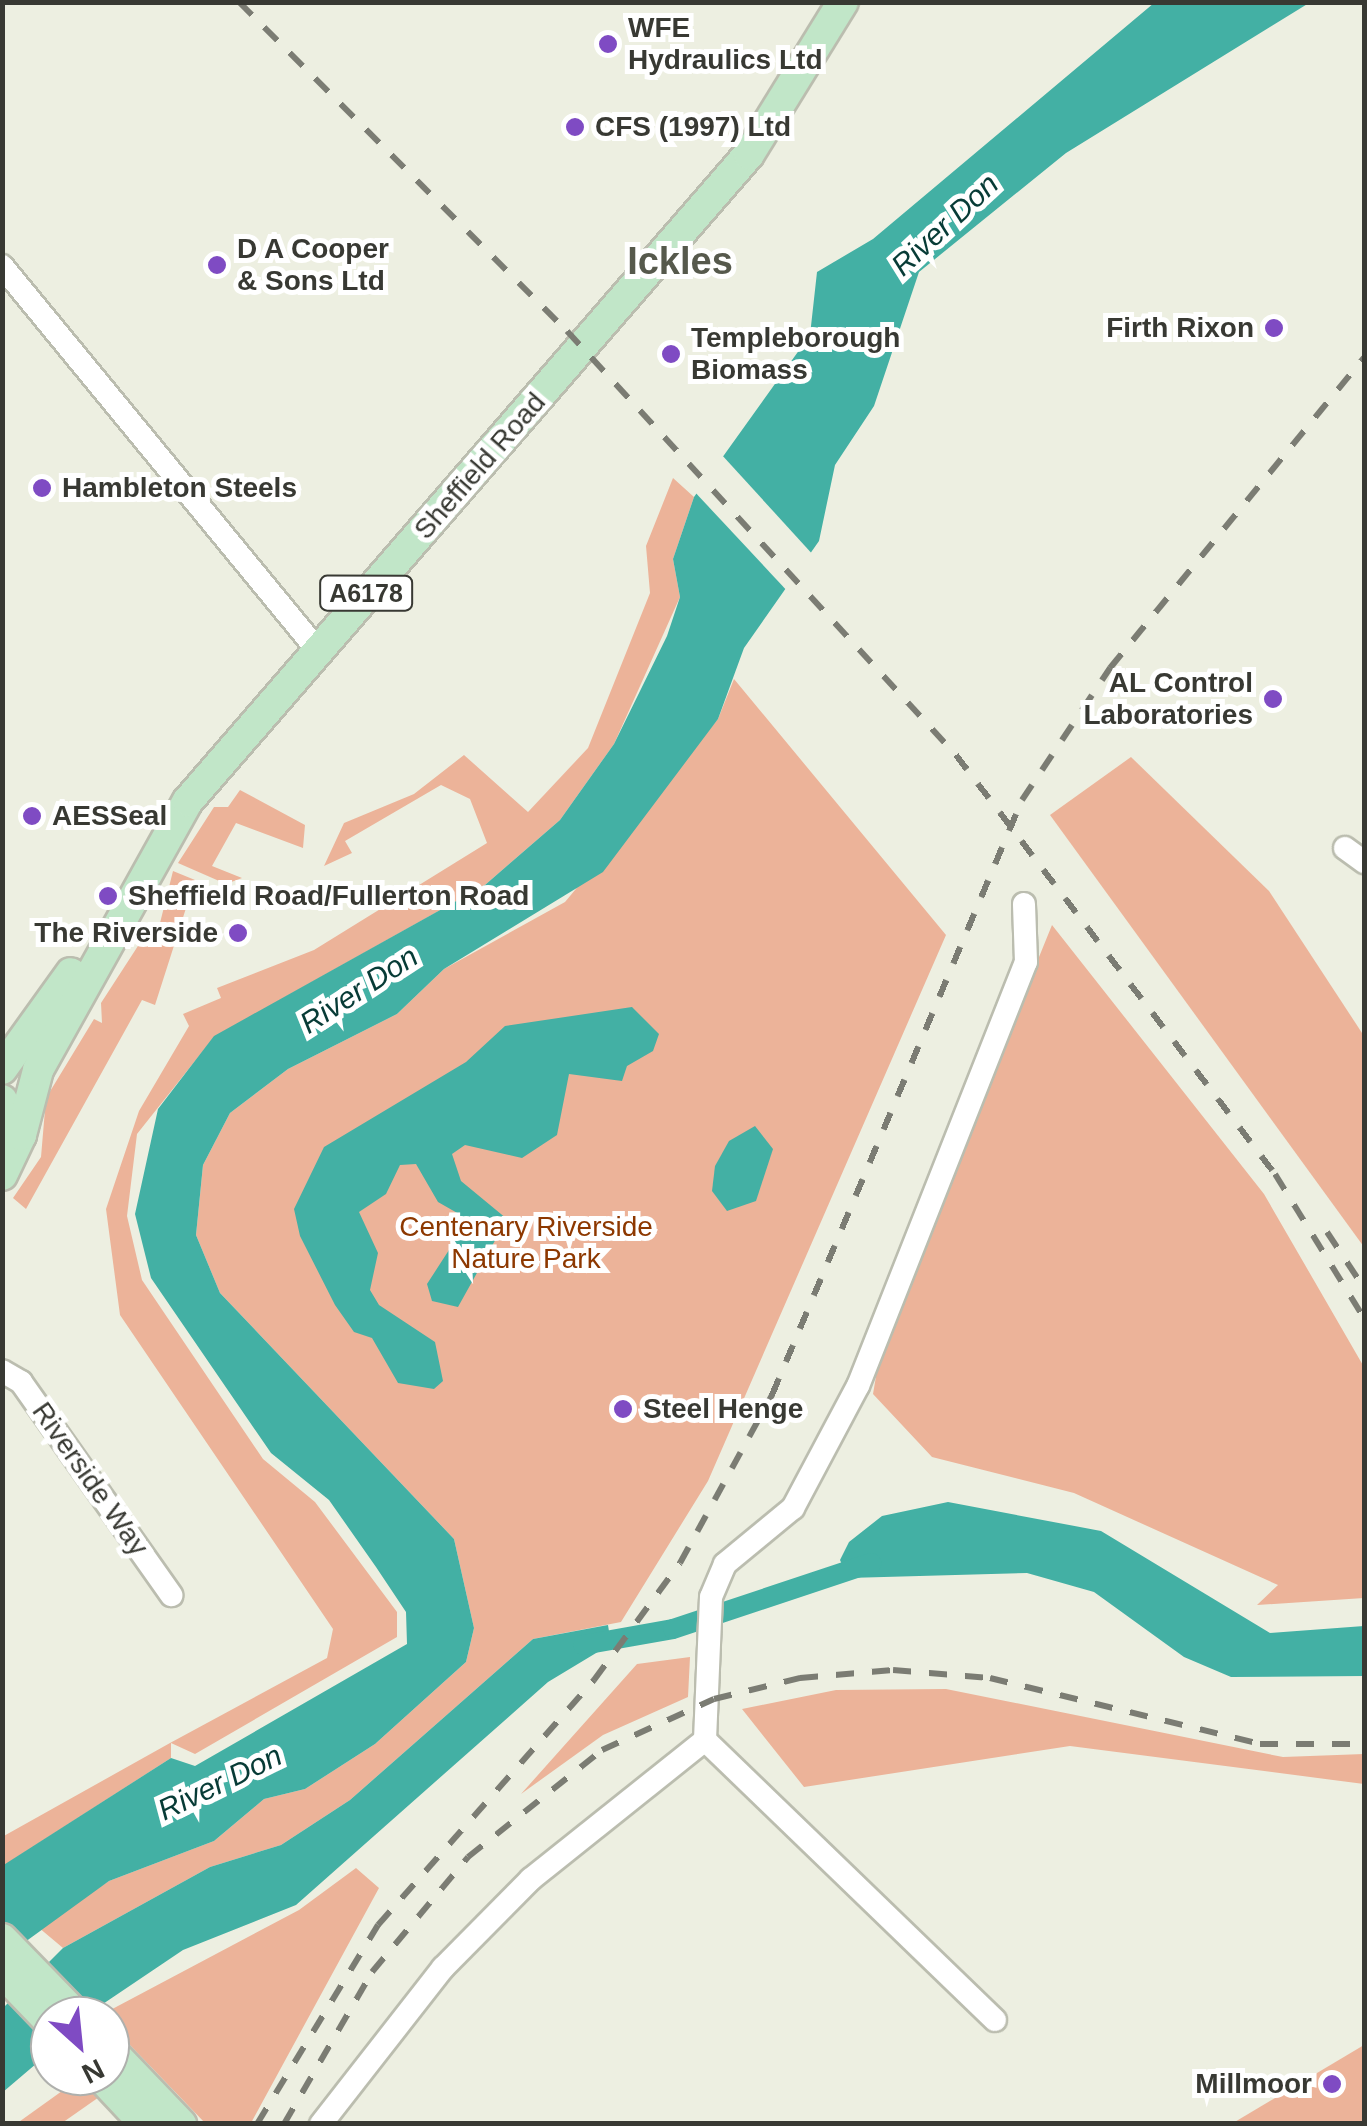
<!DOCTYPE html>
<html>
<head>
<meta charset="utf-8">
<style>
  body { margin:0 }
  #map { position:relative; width:1367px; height:2126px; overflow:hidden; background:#edefe1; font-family:Helvetica,sans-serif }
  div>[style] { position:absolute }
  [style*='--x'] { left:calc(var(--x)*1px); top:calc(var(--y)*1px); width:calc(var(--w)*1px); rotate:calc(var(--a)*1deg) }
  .green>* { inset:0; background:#ecb399 }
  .water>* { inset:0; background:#43b0a4 }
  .pier>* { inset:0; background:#edefe1 }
  .canal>* { height:20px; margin:-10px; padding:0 10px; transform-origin:10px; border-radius:10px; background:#43b0a4 }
  .roads { filter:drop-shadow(2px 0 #bbbdaf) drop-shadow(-2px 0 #bbbdaf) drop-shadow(0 2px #bbbdaf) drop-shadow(0 -2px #bbbdaf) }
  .minor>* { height:22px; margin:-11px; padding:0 11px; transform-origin:11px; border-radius:11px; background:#fff }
  .major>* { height:30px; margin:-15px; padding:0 15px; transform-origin:15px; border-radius:15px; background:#c1e6c8 }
  .rail>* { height:6px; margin-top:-3px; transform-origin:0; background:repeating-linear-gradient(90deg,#7b7c73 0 18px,transparent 0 36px) }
  .dots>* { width:28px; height:28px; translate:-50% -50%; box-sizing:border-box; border:5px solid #fff; border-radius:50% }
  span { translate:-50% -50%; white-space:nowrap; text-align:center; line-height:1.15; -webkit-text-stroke:10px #fff; paint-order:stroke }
  .shield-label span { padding:2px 8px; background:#fff; border:2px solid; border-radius:8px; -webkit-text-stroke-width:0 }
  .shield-label { font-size:25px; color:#383933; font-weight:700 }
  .poi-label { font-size:28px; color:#383933; font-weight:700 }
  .left { translate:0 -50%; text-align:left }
  .right { translate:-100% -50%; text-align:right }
  .street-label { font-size:28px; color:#383933 }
  .park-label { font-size:28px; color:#8d3800 }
  .water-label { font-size:30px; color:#073b36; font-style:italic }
  .district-label { font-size:38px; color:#56594c; font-weight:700 }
  .frame { position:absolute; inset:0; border:5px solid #383933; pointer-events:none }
  .north { position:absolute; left:30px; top:1996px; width:100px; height:100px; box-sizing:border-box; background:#fff; border:2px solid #afb0ad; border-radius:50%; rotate:153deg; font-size:28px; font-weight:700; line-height:40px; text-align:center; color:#383933 }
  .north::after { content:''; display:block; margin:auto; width:35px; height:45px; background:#7f4bc3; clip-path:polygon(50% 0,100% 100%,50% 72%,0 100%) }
</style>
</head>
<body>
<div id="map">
  <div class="green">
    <i style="clip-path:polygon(673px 478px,694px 497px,673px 559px,680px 597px,614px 744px,560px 820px,485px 885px,214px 1037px,137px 1134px,127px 1216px,142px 1280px,263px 1459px,315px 1502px,397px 1612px,397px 1637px,195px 1754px,171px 1743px,171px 1758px,3px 1866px,2px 1837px,170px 1743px,327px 1658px,333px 1629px,120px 1315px,106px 1209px,139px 1111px,189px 1026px,183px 1014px,221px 998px,217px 988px,314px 950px,487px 843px,470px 799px,441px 785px,345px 841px,352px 853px,324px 866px,344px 823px,414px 794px,464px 755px,528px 812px,588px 748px,650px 593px,646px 546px)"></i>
    <i style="clip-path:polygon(734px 679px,946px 935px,708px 1481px,621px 1622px,533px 1639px,350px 1800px,281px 1845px,210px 1867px,63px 1948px,38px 1927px,109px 1881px,214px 1841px,264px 1799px,305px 1789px,375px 1744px,466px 1662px,474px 1628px,454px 1539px,220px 1293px,196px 1235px,203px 1165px,230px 1113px,288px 1069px,397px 1014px,444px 969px,565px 902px,718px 719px)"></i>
    <i style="clip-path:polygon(1131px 757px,1269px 891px,1364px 1036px,1364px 1247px,1050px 815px)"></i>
    <i style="clip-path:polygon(240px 790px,305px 825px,303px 848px,236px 823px,212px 866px,242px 878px,226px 884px,178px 863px,214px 807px,228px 807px)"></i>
    <i style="clip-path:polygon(173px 871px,195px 880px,155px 1005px,142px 1000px,26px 1209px,13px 1198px,41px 1157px,46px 1098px,94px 1019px,102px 1023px,101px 1003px,147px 932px,158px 931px)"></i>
    <i style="clip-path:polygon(1052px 925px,1264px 1194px,1364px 1367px,1364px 1598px,1257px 1605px,1278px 1585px,1074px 1493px,932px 1457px,873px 1394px,881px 1347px)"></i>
    <i style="clip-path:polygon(690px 1657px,688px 1697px,603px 1735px,521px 1794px,637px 1664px)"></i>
    <i style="clip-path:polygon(946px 1689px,1283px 1757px,1364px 1754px,1364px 1784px,1070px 1746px,804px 1787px,742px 1709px,836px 1690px)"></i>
    <i style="clip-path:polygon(356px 1868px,379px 1888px,251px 2123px,205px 2123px,101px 2015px,299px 1910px)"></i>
    <i style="clip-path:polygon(1364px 2045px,1364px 2123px,1233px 2123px)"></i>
    <i style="clip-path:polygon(83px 2076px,102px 2095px,62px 2123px,16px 2124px)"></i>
  </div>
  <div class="water">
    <i style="clip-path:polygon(1154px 3px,1309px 3px,1066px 153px,919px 272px,874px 406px,835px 465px,819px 541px,744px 648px,718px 719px,603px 872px,444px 969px,397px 1014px,288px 1069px,230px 1113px,203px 1165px,196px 1235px,220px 1293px,454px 1539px,474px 1628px,466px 1662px,375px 1744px,305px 1789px,264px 1799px,214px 1841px,109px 1881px,3px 1958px,2px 1866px,171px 1758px,195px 1766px,407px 1644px,406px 1612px,376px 1567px,329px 1500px,271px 1453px,151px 1278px,135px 1214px,158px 1109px,214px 1036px,485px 885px,560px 820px,614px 744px,667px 636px,680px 597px,673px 559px,694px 497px,810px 335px,817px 272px,873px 239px)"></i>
    <i style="clip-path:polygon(632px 1007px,659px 1034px,653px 1051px,627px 1066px,622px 1081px,569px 1074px,557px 1135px,522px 1158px,465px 1145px,452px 1154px,461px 1181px,507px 1219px,458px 1307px,432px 1301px,427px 1284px,460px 1233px,459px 1214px,438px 1202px,416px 1164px,400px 1165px,386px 1194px,359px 1212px,378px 1253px,370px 1290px,379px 1305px,435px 1342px,443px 1381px,434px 1389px,398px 1383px,372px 1338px,354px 1332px,335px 1305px,300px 1236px,294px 1209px,324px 1147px,466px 1062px,505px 1026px)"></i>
    <i style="clip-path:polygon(755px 1126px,773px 1149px,756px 1201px,727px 1211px,712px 1191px,715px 1166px,729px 1141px)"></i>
    <i style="clip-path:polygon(948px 1502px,1101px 1531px,1270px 1633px,1364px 1626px,1364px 1676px,1231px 1677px,1184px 1657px,1094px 1592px,1027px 1573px,848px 1578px,840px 1560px,849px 1542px,882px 1516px)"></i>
    <i style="clip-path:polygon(608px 1625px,611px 1644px,548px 1682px,296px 1905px,183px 1950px,85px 2016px,50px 2016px,50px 2052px,3px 2092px,3px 2008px,63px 1948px,210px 1867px,281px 1845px,350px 1800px,533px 1639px)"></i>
  </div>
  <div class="pier">
    <i style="clip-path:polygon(721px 454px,815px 557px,790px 594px,693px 490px)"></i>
  </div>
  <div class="canal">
    <i style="--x:583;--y:1645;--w:91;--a:-10.1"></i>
    <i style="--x:673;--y:1629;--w:209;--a:-18.4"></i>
  </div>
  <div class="roads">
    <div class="minor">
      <i style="--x:2;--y:266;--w:496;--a:50.6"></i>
      <i style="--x:1345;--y:848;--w:24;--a:36"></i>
      <i style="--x:2;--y:1371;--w:22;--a:30"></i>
      <i style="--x:21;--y:1382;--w:261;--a:54.8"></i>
      <i style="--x:705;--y:1740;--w:403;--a:44"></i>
      <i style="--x:321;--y:2124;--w:198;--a:-52"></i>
      <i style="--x:443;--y:1968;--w:125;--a:-45.3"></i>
      <i style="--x:531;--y:1879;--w:223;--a:-38.6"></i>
      <i style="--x:705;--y:1740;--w:143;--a:-87.6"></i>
      <i style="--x:711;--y:1597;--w:36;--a:-67"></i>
      <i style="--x:725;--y:1564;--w:88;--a:-39.5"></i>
      <i style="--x:793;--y:1508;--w:138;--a:-62"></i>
      <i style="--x:858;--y:1386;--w:456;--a:-68.4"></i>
      <i style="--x:1026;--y:962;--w:58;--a:-92"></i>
    </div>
    <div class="major">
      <i style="--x:2;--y:1069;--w:118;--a:-54.3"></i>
      <i style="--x:2;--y:1100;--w:40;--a:62"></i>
      <i style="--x:21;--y:1135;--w:44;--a:115.4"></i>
      <i style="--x:21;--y:1135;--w:67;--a:-75.3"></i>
      <i style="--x:38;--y:1070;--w:308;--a:-60.9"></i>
      <i style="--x:188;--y:801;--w:856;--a:-49.07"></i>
      <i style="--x:749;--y:154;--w:179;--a:-58.3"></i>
      <i style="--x:2;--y:1939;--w:107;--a:45.8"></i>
      <i style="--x:2;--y:1972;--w:69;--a:46.2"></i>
      <i style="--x:110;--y:2050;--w:103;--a:46.2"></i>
      <i style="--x:100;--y:2076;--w:66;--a:46.8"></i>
    </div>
  </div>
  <div class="rail">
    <i style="--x:239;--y:2;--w:465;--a:45.1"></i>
    <i style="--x:567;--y:331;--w:575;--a:47.47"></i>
    <i style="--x:956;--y:755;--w:527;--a:52.72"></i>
    <i style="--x:1275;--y:1174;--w:169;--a:58.3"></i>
    <i style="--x:1327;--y:1232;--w:67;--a:56.5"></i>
    <i style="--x:257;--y:2124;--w:233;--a:-58.7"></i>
    <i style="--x:378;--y:1925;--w:327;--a:-48.6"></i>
    <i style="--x:594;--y:1680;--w:145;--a:-53.7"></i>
    <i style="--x:680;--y:1563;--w:192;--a:-61.3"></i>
    <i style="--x:772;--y:1395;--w:645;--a:-67.21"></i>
    <i style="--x:1022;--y:800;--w:159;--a:-56.3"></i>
    <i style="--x:1110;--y:668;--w:401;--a:-50.7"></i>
    <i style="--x:284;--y:2124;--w:176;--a:-59.9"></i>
    <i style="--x:372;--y:1972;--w:150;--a:-50.1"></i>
    <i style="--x:468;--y:1857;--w:171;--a:-38.6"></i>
    <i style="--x:602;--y:1750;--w:123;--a:-24.5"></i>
    <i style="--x:714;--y:1699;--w:89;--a:-13.7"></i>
    <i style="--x:800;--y:1678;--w:93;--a:-4.9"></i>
    <i style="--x:893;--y:1670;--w:97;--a:4.7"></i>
    <i style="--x:990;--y:1678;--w:278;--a:13.7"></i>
    <i style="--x:1260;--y:1744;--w:104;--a:0"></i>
  </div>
  <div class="dots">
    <i style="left:608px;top:44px;background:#7f4bc3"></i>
    <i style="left:575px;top:127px;background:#7f4bc3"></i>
    <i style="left:217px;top:265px;background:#7f4bc3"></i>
    <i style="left:1274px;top:328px;background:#7f4bc3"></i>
    <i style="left:671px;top:354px;background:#7f4bc3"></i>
    <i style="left:42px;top:488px;background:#7f4bc3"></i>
    <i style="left:1273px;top:699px;background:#7f4bc3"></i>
    <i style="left:32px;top:816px;background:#7f4bc3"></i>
    <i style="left:108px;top:896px;background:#7f4bc3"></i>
    <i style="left:238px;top:933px;background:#7f4bc3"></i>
    <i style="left:623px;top:1409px;background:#7f4bc3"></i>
    <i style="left:1332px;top:2084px;background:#7f4bc3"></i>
  </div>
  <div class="shield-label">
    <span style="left:366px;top:593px">A6178</span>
  </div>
  <div class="poi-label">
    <span class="left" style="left:628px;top:44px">WFE<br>Hydraulics Ltd</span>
    <span class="left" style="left:595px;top:127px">CFS (1997) Ltd</span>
    <span class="left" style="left:237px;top:265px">D A Cooper<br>&amp; Sons Ltd</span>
    <span class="right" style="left:1254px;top:328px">Firth Rixon</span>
    <span class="left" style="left:691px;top:354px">Templeborough<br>Biomass</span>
    <span class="left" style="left:62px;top:488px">Hambleton Steels</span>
    <span class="right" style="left:1253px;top:699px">AL Control<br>Laboratories</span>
    <span class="left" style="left:52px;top:816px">AESSeal</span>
    <span class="left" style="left:128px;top:896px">Sheffield Road/Fullerton Road</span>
    <span class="right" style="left:218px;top:933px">The Riverside</span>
    <span class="left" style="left:643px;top:1409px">Steel Henge</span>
    <span class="right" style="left:1312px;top:2084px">Millmoor</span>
  </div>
  <div class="street-label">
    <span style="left:480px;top:466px;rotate:-49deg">Sheffield Road</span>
    <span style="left:90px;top:1479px;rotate:55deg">Riverside Way</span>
  </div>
  <div class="park-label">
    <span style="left:526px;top:1243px">Centenary Riverside<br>Nature Park</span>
  </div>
  <div class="water-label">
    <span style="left:945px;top:225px;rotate:-43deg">River Don</span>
    <span style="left:359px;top:990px;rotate:-33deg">River Don</span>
    <span style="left:220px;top:1783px;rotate:-26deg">River Don</span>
  </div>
  <div class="district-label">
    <span style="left:680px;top:262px">Ickles</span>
  </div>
  <div class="frame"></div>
  <div class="north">N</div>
</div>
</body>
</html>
